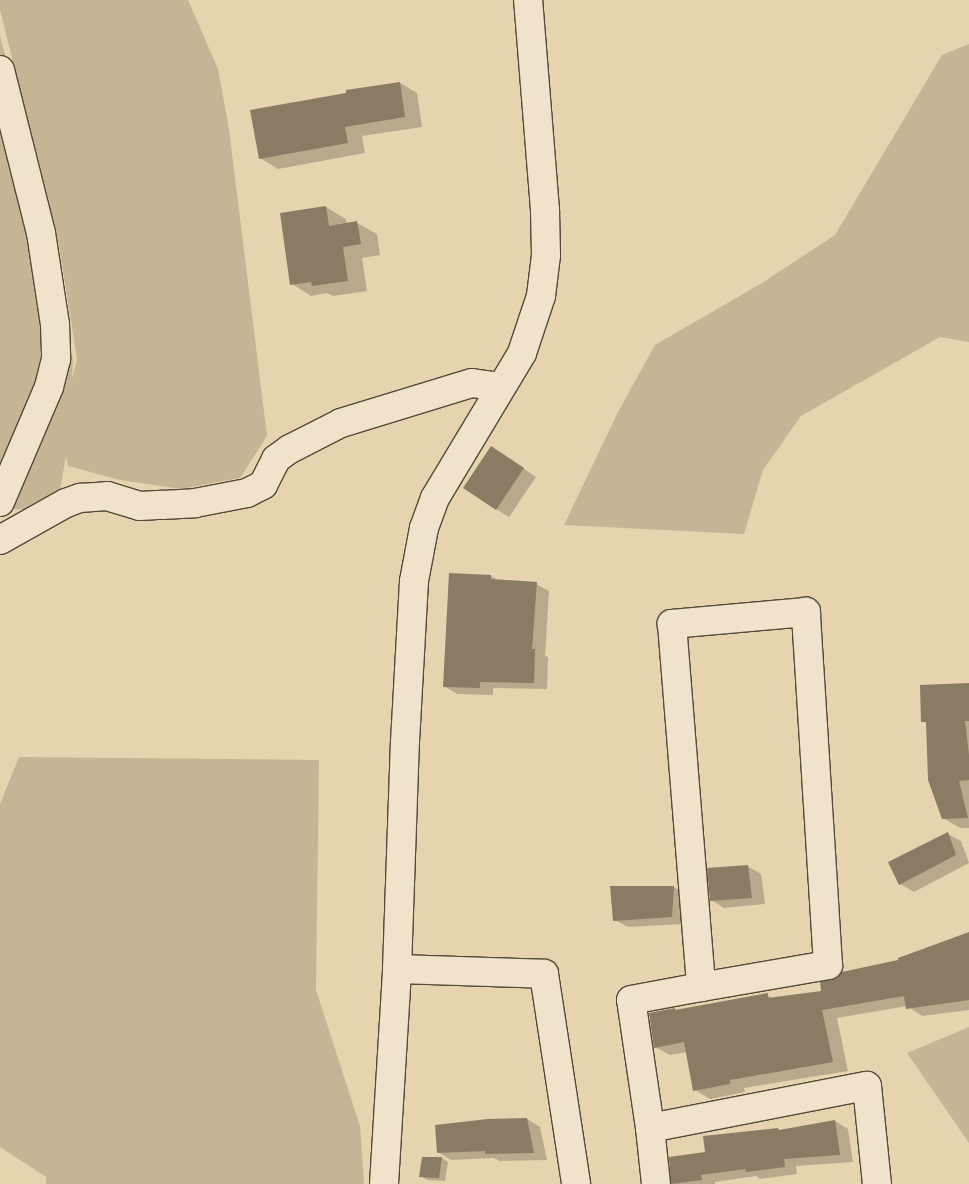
<!DOCTYPE html>
<html>
<head>
<meta charset="utf-8">
<style>
  body { margin:0 }
  #map { position:relative; width:969px; height:1184px; overflow:hidden; background:#e6d4af; font-family:"IM FELL DW Pica",serif }
  div>[style] { position:absolute }
  [style*='--x'] { left:calc(var(--x)*1px); top:calc(var(--y)*1px); width:calc(var(--w)*1px); rotate:calc(var(--a)*1deg) }
  .green>* { inset:0; background:#c5b594 }
  .shadow>* { inset:0; background:#0003 }
  .building>* { inset:0; background:#897b64 }
  .roads { filter:drop-shadow(1px 0 #544939) drop-shadow(-1px 0 #544939) drop-shadow(0 1px #544939) drop-shadow(0 -1px #544939) }
  .minor>* { height:28px; margin:-14px; padding:0 14px; transform-origin:14px; border-radius:14px; background:#efe3cb }
  span { translate:-50% -50%; white-space:nowrap; text-align:center; line-height:1.15; -webkit-text-stroke:4.5px #efe3cb; paint-order:stroke }
</style>
</head>
<body>
<div id="map">
  <div class="green">
    <i style="clip-path:polygon(0 0,188px 0,218px 69px,229px 129px,267px 436px,240px 478px,181px 489px,120px 480px,68px 466px,66px 456px,59px 496px,26px 510px,0 508px,0 36px,53px 230px,73px 362px,72px 379px,77px 359px,59px 246px,0 10px)"></i>
    <i style="clip-path:polygon(969px 44px,969px 342px,940px 337px,801px 416px,763px 470px,744px 534px,564px 525px,618px 412px,655px 345px,762px 283px,835px 235px,942px 55px)"></i>
    <i style="clip-path:polygon(19px 757px,319px 760px,316px 990px,360px 1126px,364px 1184px,46px 1184px,46px 1177px,0 1147px,0 804px)"></i>
    <i style="clip-path:polygon(969px 1027px,969px 1143px,907px 1053px)"></i>
  </div>
  <div class="shadow">
    <i style="clip-path:polygon(400px 83px,417px 93px,422px 127px,362px 136px,365px 153px,278px 169px,260px 158px)"></i>
    <i style="clip-path:polygon(326px 207px,346px 219px,347px 224px,357px 223px,377px 234px,380px 255px,362px 258px,367px 291px,333px 296px,327px 293px,311px 296px,292px 284px)"></i>
    <i style="clip-path:polygon(504px 455px,536px 477px,509px 517px,496px 509px)"></i>
    <i style="clip-path:polygon(491px 576px,499px 581px,536px 584px,549px 591px,545px 656px,548px 657px,547px 689px,493px 688px,493px 695px,457px 694px,444px 686px)"></i>
    <i style="clip-path:polygon(969px 684px,969px 828px,960px 828px,943px 818px,927px 724px,923px 721px)"></i>
    <i style="clip-path:polygon(948px 834px,961px 841px,969px 863px,914px 892px,900px 884px)"></i>
    <i style="clip-path:polygon(747px 866px,761px 874px,765px 904px,724px 908px,711px 900px)"></i>
    <i style="clip-path:polygon(674px 887px,687px 895px,685px 924px,628px 927px,615px 920px)"></i>
    <i style="clip-path:polygon(969px 933px,969px 1010px,922px 1016px,907px 1006px,837px 1018px,848px 1071px,744px 1088px,745px 1092px,710px 1099px,695px 1090px,688px 1052px,670px 1055px,655px 1047px,675px 1009px,678px 1011px,767px 995px,774px 999px,823px 992px)"></i>
    <i style="clip-path:polygon(527px 1119px,540px 1127px,547px 1160px,500px 1161px,494px 1158px,451px 1160px,438px 1152px)"></i>
    <i style="clip-path:polygon(835px 1121px,848px 1129px,853px 1162px,796px 1166px,797px 1174px,760px 1179px,756px 1176px,715px 1182px,715px 1184px,672px 1184px,706px 1153px,778px 1129px,782px 1131px)"></i>
    <i style="clip-path:polygon(423px 1158px,442px 1158px,448px 1162px,445px 1181px,427px 1180px,421px 1176px)"></i>
  </div>
  <div class="building">
    <i style="clip-path:polygon(400px 82px,405px 117px,345px 127px,348px 143px,259px 159px,250px 110px,346px 93px,346px 90px)"></i>
    <i style="clip-path:polygon(326px 206px,329px 226px,357px 221px,361px 244px,343px 247px,348px 281px,312px 286px,311px 282px,290px 285px,280px 213px)"></i>
    <i style="clip-path:polygon(491px 446px,524px 468px,496px 510px,463px 488px)"></i>
    <i style="clip-path:polygon(449px 573px,491px 575px,491px 579px,537px 582px,532px 649px,535px 649px,534px 683px,480px 682px,480px 688px,443px 687px)"></i>
    <i style="clip-path:polygon(969px 683px,969px 721px,965px 721px,969px 755px,969px 780px,959px 781px,968px 818px,942px 819px,928px 780px,926px 722px,921px 722px,920px 685px)"></i>
    <i style="clip-path:polygon(948px 832px,956px 855px,899px 885px,888px 862px)"></i>
    <i style="clip-path:polygon(748px 865px,752px 898px,710px 901px,707px 868px)"></i>
    <i style="clip-path:polygon(610px 886px,674px 886px,672px 917px,613px 921px)"></i>
    <i style="clip-path:polygon(969px 932px,969px 1000px,906px 1009px,904px 996px,822px 1010px,833px 1062px,730px 1080px,730px 1084px,693px 1091px,684px 1042px,654px 1048px,649px 1013px,675px 1008px,675px 1010px,768px 993px,768px 998px,821px 991px,820px 982px,837px 978px,842px 972px,898px 960px,898px 958px)"></i>
    <i style="clip-path:polygon(527px 1118px,534px 1153px,485px 1154px,485px 1151px,437px 1153px,435px 1125px,488px 1119px)"></i>
    <i style="clip-path:polygon(835px 1120px,840px 1155px,784px 1159px,785px 1167px,746px 1172px,745px 1169px,701px 1175px,702px 1180px,671px 1184px,669px 1157px,705px 1152px,703px 1136px,778px 1128px,779px 1130px)"></i>
    <i style="clip-path:polygon(422px 1157px,442px 1157px,439px 1178px,419px 1177px)"></i>
  </div>
  <div class="roads">
    <div class="minor">
      <i style="--x:0;--y:70;--w:168;--a:75.9"></i>
      <i style="--x:41;--y:233;--w:92;--a:81.3"></i>
      <i style="--x:55;--y:324;--w:35;--a:88"></i>
      <i style="--x:56;--y:359;--w:29;--a:104"></i>
      <i style="--x:49;--y:387;--w:125;--a:113.1"></i>
      <i style="--x:0;--y:540;--w:76;--a:-29.3"></i>
      <i style="--x:66;--y:503;--w:15;--a:-20"></i>
      <i style="--x:80;--y:498;--w:27;--a:-4"></i>
      <i style="--x:107;--y:496;--w:34;--a:17"></i>
      <i style="--x:140;--y:506;--w:22;--a:-3"></i>
      <i style="--x:162;--y:505;--w:33;--a:-3"></i>
      <i style="--x:195;--y:503;--w:53;--a:-10.9"></i>
      <i style="--x:247;--y:493;--w:18;--a:-27"></i>
      <i style="--x:263;--y:485;--w:29;--a:-63"></i>
      <i style="--x:276;--y:459;--w:17;--a:-36"></i>
      <i style="--x:290;--y:449;--w:57;--a:-27"></i>
      <i style="--x:341;--y:423;--w:137;--a:-17"></i>
      <i style="--x:472;--y:383;--w:29;--a:8"></i>
      <i style="--x:397;--y:969;--w:147;--a:1.9"></i>
      <i style="--x:544;--y:974;--w:212;--a:81.3"></i>
      <i style="--x:650;--y:1128;--w:221;--a:-11"></i>
      <i style="--x:867;--y:1086;--w:99;--a:84.2"></i>
      <i style="--x:384;--y:1184;--w:215;--a:-86.5"></i>
      <i style="--x:397;--y:969;--w:227;--a:-88"></i>
      <i style="--x:405;--y:742;--w:161;--a:-86.8"></i>
      <i style="--x:414;--y:581;--w:54;--a:-79.3"></i>
      <i style="--x:424;--y:528;--w:32;--a:-70"></i>
      <i style="--x:435;--y:498;--w:169;--a:-59"></i>
      <i style="--x:522;--y:353;--w:60;--a:-71.6"></i>
      <i style="--x:541;--y:296;--w:41;--a:-83"></i>
      <i style="--x:546;--y:255;--w:45;--a:-91.3"></i>
      <i style="--x:545;--y:210;--w:211;--a:-94.6"></i>
      <i style="--x:656;--y:1184;--w:56;--a:-96.1"></i>
      <i style="--x:650;--y:1128;--w:129;--a:-98.4"></i>
      <i style="--x:631;--y:1000;--w:71;--a:-10.5"></i>
      <i style="--x:701;--y:987;--w:129;--a:-9.8"></i>
      <i style="--x:828;--y:965;--w:354;--a:-93.6"></i>
      <i style="--x:806;--y:612;--w:135;--a:174.9"></i>
      <i style="--x:672;--y:624;--w:364;--a:85.4"></i>
    </div>
  </div>
</div>
</body>
</html>
